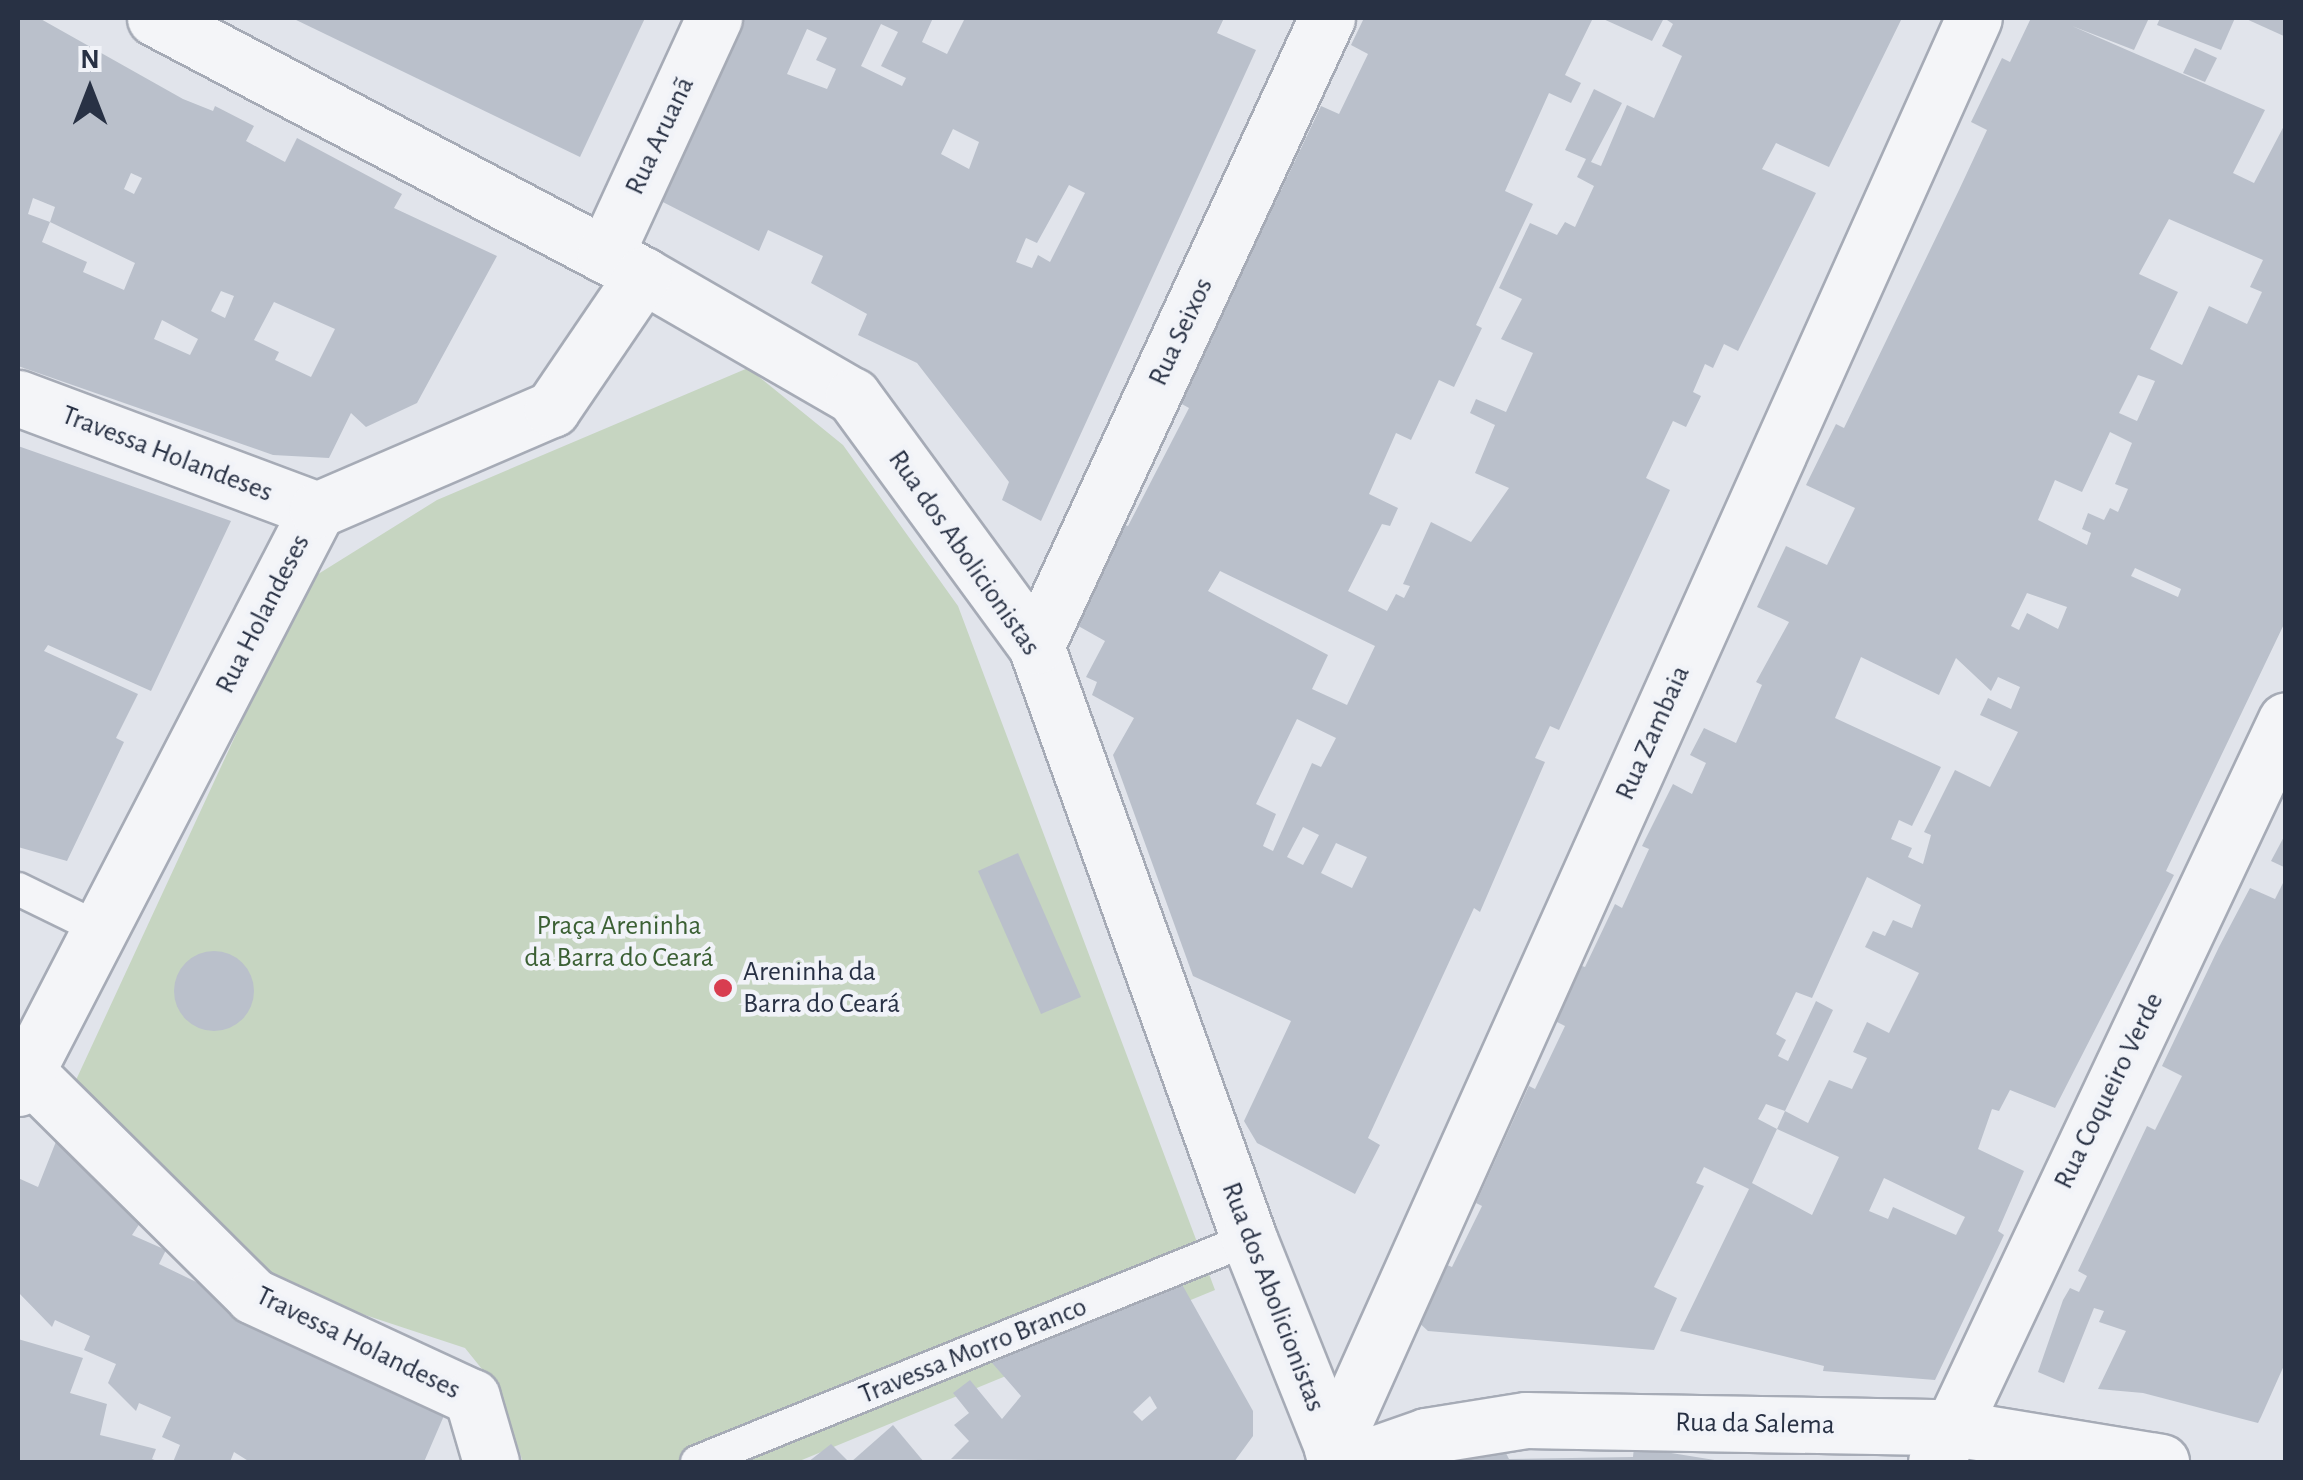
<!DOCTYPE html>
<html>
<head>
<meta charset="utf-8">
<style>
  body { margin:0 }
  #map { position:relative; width:2303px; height:1480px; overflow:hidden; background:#e1e4eb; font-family:"Alegreya Sans",sans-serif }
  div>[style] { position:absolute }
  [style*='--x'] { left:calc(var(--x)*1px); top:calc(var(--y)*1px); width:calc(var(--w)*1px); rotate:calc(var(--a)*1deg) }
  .green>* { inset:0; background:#c6d5c1 }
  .building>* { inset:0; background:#bac0cb }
  .round { border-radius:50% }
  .roads { filter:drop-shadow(2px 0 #a6abb6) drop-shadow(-2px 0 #a6abb6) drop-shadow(0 2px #a6abb6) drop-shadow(0 -2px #a6abb6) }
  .lane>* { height:32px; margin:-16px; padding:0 16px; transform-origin:16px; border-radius:16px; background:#f4f5f8 }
  .street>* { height:55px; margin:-27.5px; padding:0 27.5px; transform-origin:27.5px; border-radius:27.5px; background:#f4f5f8 }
  .dots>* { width:28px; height:28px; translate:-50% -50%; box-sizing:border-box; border:5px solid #f1f3f8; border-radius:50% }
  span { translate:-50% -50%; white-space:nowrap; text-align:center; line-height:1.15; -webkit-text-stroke:9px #f1f3f8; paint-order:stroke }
  .street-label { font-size:28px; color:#283144 }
  .park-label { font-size:28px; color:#3b6034 }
  .poi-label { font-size:28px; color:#283144 }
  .left { translate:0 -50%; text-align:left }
  .frame { position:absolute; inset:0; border:20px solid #283144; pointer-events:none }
  .north { position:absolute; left:40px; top:40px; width:100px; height:100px; -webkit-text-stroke:8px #f1f3f8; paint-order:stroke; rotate:0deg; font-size:28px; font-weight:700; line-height:40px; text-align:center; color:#283144 }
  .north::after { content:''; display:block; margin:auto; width:35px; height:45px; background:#283144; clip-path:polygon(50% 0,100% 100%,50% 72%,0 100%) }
</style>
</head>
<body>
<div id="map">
  <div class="green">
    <i style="clip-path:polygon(748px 368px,843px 445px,958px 606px,1215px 1290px,797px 1462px,523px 1462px,498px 1389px,465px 1348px,265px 1282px,76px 1080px,307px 581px,437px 500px)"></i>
  </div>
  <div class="building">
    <i style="clip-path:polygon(evenodd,18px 18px,39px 18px,183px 99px,213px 111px,215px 106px,254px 126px,246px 141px,285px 162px,297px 138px,402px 194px,394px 208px,497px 256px,417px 403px,366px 427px,351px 413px,329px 458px,273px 455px,18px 366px,18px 18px,131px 173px,142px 178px,134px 194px,124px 189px,131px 173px,18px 18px,33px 198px,55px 207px,50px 222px,28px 214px,33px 198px,18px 18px,50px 222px,135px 263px,124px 290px,83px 272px,87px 262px,42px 242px,50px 222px,18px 18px,221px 291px,234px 296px,225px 318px,211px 311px,221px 291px,18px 18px,274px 302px,335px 329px,311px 377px,275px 360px,279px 352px,254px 340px,274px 302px,18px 18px,162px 320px,198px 339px,190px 355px,154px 339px,162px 320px)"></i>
    <i style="clip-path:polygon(292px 18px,645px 18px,580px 157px)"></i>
    <i style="clip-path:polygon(evenodd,739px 18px,933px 18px,922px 42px,947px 54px,965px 18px,1224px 18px,1217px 33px,1256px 50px,1041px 521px,1002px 500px,1009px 482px,917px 363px,858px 335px,867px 314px,811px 283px,823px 256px,768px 230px,759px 251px,651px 196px,739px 18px,881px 24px,898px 32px,881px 66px,906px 78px,902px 86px,861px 66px,881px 24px,739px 18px,807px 29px,827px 38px,816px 60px,836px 69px,827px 89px,787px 74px,807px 29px,739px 18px,953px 129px,979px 142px,969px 169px,941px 154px,953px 129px,739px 18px,1069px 185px,1085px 193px,1050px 262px,1038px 255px,1032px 268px,1016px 262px,1026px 238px,1037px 243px,1069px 185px)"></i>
    <i style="clip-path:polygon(evenodd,1364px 18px,1593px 18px,1565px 75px,1581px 83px,1571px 103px,1549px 93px,1505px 191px,1533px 204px,1476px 325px,1482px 328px,1454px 387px,1439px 380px,1411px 440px,1396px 433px,1369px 494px,1398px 508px,1390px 526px,1382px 524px,1348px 591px,1387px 611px,1396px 594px,1404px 598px,1410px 586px,1403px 584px,1431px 522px,1471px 542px,1509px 488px,1475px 473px,1495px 425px,1470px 413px,1476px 399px,1506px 412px,1533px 353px,1501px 339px,1522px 299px,1499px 288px,1530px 223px,1557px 235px,1565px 222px,1575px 227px,1594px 186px,1577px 177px,1586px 159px,1565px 150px,1594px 89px,1622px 103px,1591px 162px,1601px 166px,1627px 105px,1654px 118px,1682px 56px,1662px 46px,1673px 24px,1664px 18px,1652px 41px,1601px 18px,1902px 18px,1829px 167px,1776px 143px,1762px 169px,1816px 193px,1738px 351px,1724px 344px,1713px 368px,1705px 364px,1693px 392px,1701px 396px,1686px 427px,1673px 421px,1646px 478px,1670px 490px,1559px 730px,1550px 726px,1535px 758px,1545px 762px,1480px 912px,1474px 908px,1368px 1138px,1380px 1145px,1355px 1194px,1257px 1143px,1244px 1121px,1291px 1021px,1193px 976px,1113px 755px,1134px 718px,1092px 695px,1097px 682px,1086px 677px,1105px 641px,1073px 623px,1121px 524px,1128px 526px,1189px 408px,1180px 403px,1321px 106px,1339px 114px,1368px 54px,1351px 45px,1364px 18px,1220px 571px,1375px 646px,1347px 705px,1312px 689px,1328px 655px,1208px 591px,1220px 571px,1364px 18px,1297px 719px,1336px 738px,1321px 767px,1312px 763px,1273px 851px,1263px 846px,1276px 814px,1256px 804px,1297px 719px,1364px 18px,1303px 827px,1319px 835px,1303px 865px,1287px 857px,1303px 827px,1364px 18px,1336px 843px,1367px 857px,1352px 888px,1321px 873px,1336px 843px)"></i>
    <i style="clip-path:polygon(evenodd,2031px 18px,2149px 18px,2134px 50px,2072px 26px,2265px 110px,2233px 173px,2254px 183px,2286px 122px,2286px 620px,2166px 871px,2174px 875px,2055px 1108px,2010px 1090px,1999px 1111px,1992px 1109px,1978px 1149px,2024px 1171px,1998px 1231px,2004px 1235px,1935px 1380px,1823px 1371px,1824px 1366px,1680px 1331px,1749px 1189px,1704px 1167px,1696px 1183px,1704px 1186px,1654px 1287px,1677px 1298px,1654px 1350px,1428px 1331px,1415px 1319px,1440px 1262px,1452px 1267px,1482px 1206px,1476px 1203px,1529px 1086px,1535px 1089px,1565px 1026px,1553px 1020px,1579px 965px,1585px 967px,1615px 904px,1622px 908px,1649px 849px,1642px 846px,1673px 784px,1692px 794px,1706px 763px,1690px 755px,1704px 728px,1736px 743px,1762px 685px,1756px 682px,1789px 622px,1757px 607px,1786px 546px,1827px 565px,1855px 508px,1806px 485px,1836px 424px,1844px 428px,1959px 190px,1987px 130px,1971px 122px,2002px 58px,2010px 62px,2031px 18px,2169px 219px,2263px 260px,2250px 287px,2262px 292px,2247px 324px,2209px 306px,2182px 365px,2150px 349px,2178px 292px,2139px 274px,2169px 219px,2031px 18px,2138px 375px,2155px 381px,2137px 421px,2119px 413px,2138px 375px,2031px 18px,2110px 432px,2132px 443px,2115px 484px,2128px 489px,2118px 512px,2110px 508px,2104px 520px,2088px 513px,2082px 529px,2091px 533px,2087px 545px,2038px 520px,2055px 480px,2082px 492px,2110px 432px,2031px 18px,2135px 568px,2181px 589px,2178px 597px,2131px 576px,2135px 568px,2031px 18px,2027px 593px,2067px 607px,2058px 629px,2027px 613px,2019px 630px,2011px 626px,2027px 593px,2031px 18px,1861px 657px,1939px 695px,1956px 658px,1991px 691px,1998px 677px,2020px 687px,2011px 709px,1988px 698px,1980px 715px,2018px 732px,1990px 787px,1955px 770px,1924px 832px,1931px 835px,1923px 864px,1908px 857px,1912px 848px,1891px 839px,1899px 820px,1912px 826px,1941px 767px,1835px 718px,1861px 657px,2031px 18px,1867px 877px,1921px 905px,1912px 928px,1893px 920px,1885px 936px,1873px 931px,1865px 947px,1919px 973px,1889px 1033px,1867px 1022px,1853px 1052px,1867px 1058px,1852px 1089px,1829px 1080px,1808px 1123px,1785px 1111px,1833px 1010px,1816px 1001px,1788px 1061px,1778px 1056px,1786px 1040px,1776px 1034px,1796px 992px,1812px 998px,1867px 877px,2031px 18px,1766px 1104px,1785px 1111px,1777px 1129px,1839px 1157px,1812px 1215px,1752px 1183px,1777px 1129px,1758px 1119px,1766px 1104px,2031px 18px,1884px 1178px,1965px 1217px,1956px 1235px,1893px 1207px,1888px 1219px,1869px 1211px,1884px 1178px)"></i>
    <i style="clip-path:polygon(2160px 18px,2235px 18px,2221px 50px,2157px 25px)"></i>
    <i style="clip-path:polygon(2244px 18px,2286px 18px,2286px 37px)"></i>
    <i style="clip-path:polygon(2195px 48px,2217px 58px,2205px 82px,2183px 73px)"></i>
    <i style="clip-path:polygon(18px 446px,231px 521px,151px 691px,48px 645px,44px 651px,138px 694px,116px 738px,124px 742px,67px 861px,18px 847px)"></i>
    <i style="clip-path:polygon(2286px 833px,2286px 868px,2271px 861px)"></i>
    <i style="clip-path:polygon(1018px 853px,1081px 997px,1041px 1014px,978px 871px)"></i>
    <i style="clip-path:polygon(2286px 877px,2286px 1361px,2261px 1417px,2258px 1423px,2143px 1393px,2098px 1389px,2126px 1331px,2099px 1322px,2104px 1311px,2094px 1308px,2064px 1383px,2038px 1372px,2063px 1300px,2070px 1288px,2079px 1292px,2087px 1276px,2078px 1271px,2147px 1126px,2155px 1130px,2182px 1076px,2162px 1066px,2219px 947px,2250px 888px,2275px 899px)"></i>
    <i class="round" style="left:174px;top:951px;width:80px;height:80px"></i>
    <i style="clip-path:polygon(59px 1134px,148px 1211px,132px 1235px,166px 1250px,159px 1264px,449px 1404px,424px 1462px,250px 1462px,234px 1452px,230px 1462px,173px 1462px,180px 1445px,162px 1437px,171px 1417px,139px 1403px,136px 1411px,108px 1383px,116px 1364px,84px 1350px,90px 1336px,55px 1320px,52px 1327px,18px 1292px,18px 1178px,38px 1187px)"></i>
    <i style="clip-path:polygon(evenodd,1179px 1279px,1253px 1411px,1253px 1436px,1234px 1462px,951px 1459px,969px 1441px,954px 1425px,969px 1413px,953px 1393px,970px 1380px,1002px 1419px,1021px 1396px,986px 1356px,1053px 1330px,1058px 1335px,1179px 1279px,1150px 1396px,1157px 1408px,1142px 1421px,1133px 1412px,1150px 1396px)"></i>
    <i style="clip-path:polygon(18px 1339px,83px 1358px,70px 1393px,107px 1404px,100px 1435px,156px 1449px,152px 1459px,160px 1462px,18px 1462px)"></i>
    <i style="clip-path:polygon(893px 1425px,924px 1462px,851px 1462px)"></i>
    <i style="clip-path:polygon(831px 1444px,849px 1462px,808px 1462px)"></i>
    <i style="clip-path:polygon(1503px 1447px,1509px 1459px,1633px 1457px,1634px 1447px,1727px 1462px,1433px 1462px)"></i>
  </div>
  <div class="roads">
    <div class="lane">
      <i style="--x:18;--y:889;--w:91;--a:26"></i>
      <i style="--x:697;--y:1462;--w:595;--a:-22"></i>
    </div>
    <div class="street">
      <i style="--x:155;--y:18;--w:552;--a:27.77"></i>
      <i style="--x:643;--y:275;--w:242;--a:30"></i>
      <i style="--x:853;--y:396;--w:310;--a:53.8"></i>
      <i style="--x:1036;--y:646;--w:630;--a:70.24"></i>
      <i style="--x:1249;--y:1239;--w:240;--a:68.2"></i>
      <i style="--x:605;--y:255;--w:261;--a:-65.3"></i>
      <i style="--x:18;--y:398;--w:319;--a:20.5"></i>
      <i style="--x:1036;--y:646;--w:692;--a:-65.14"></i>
      <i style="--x:27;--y:1072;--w:318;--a:44.7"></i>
      <i style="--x:253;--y:1296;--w:241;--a:24.8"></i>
      <i style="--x:472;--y:1397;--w:68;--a:73.7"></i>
      <i style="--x:18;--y:1088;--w:651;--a:-62.65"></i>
      <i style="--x:317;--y:510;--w:256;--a:-23.3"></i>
      <i style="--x:552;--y:409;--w:162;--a:-55.8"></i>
      <i style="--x:1332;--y:1449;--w:1568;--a:-65.84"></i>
      <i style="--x:1352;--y:1462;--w:78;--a:-19.4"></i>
      <i style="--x:1426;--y:1436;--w:101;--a:-9.1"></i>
      <i style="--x:1526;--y:1420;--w:422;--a:1"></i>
      <i style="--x:1948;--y:1427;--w:216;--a:9.3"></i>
      <i style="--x:1936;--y:1462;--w:820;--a:-64.75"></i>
    </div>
  </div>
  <div class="dots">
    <i style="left:723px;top:988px;background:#d83d50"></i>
  </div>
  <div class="street-label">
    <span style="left:660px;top:136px;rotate:-65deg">Rua Aruanã</span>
    <span style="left:1181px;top:332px;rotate:-65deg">Rua Seixos</span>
    <span style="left:167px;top:454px;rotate:21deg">Travessa Holandeses</span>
    <span style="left:964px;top:553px;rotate:55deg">Rua dos Abolicionistas</span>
    <span style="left:263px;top:614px;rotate:-63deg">Rua Holandeses</span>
    <span style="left:1653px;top:733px;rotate:-66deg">Rua Zambaia</span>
    <span style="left:2109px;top:1091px;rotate:-64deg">Rua Coqueiro Verde</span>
    <span style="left:1273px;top:1297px;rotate:69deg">Rua dos Abolicionistas</span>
    <span style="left:358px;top:1343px;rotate:26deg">Travessa Holandeses</span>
    <span style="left:973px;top:1351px;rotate:-22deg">Travessa Morro Branco</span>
    <span style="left:1755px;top:1424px;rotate:1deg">Rua da Salema</span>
  </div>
  <div class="park-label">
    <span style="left:619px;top:942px">Praça Areninha<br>da Barra do Ceará</span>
  </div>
  <div class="poi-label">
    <span class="left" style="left:743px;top:988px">Areninha da<br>Barra do Ceará</span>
  </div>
  <div class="frame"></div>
  <div class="north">N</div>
</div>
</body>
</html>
